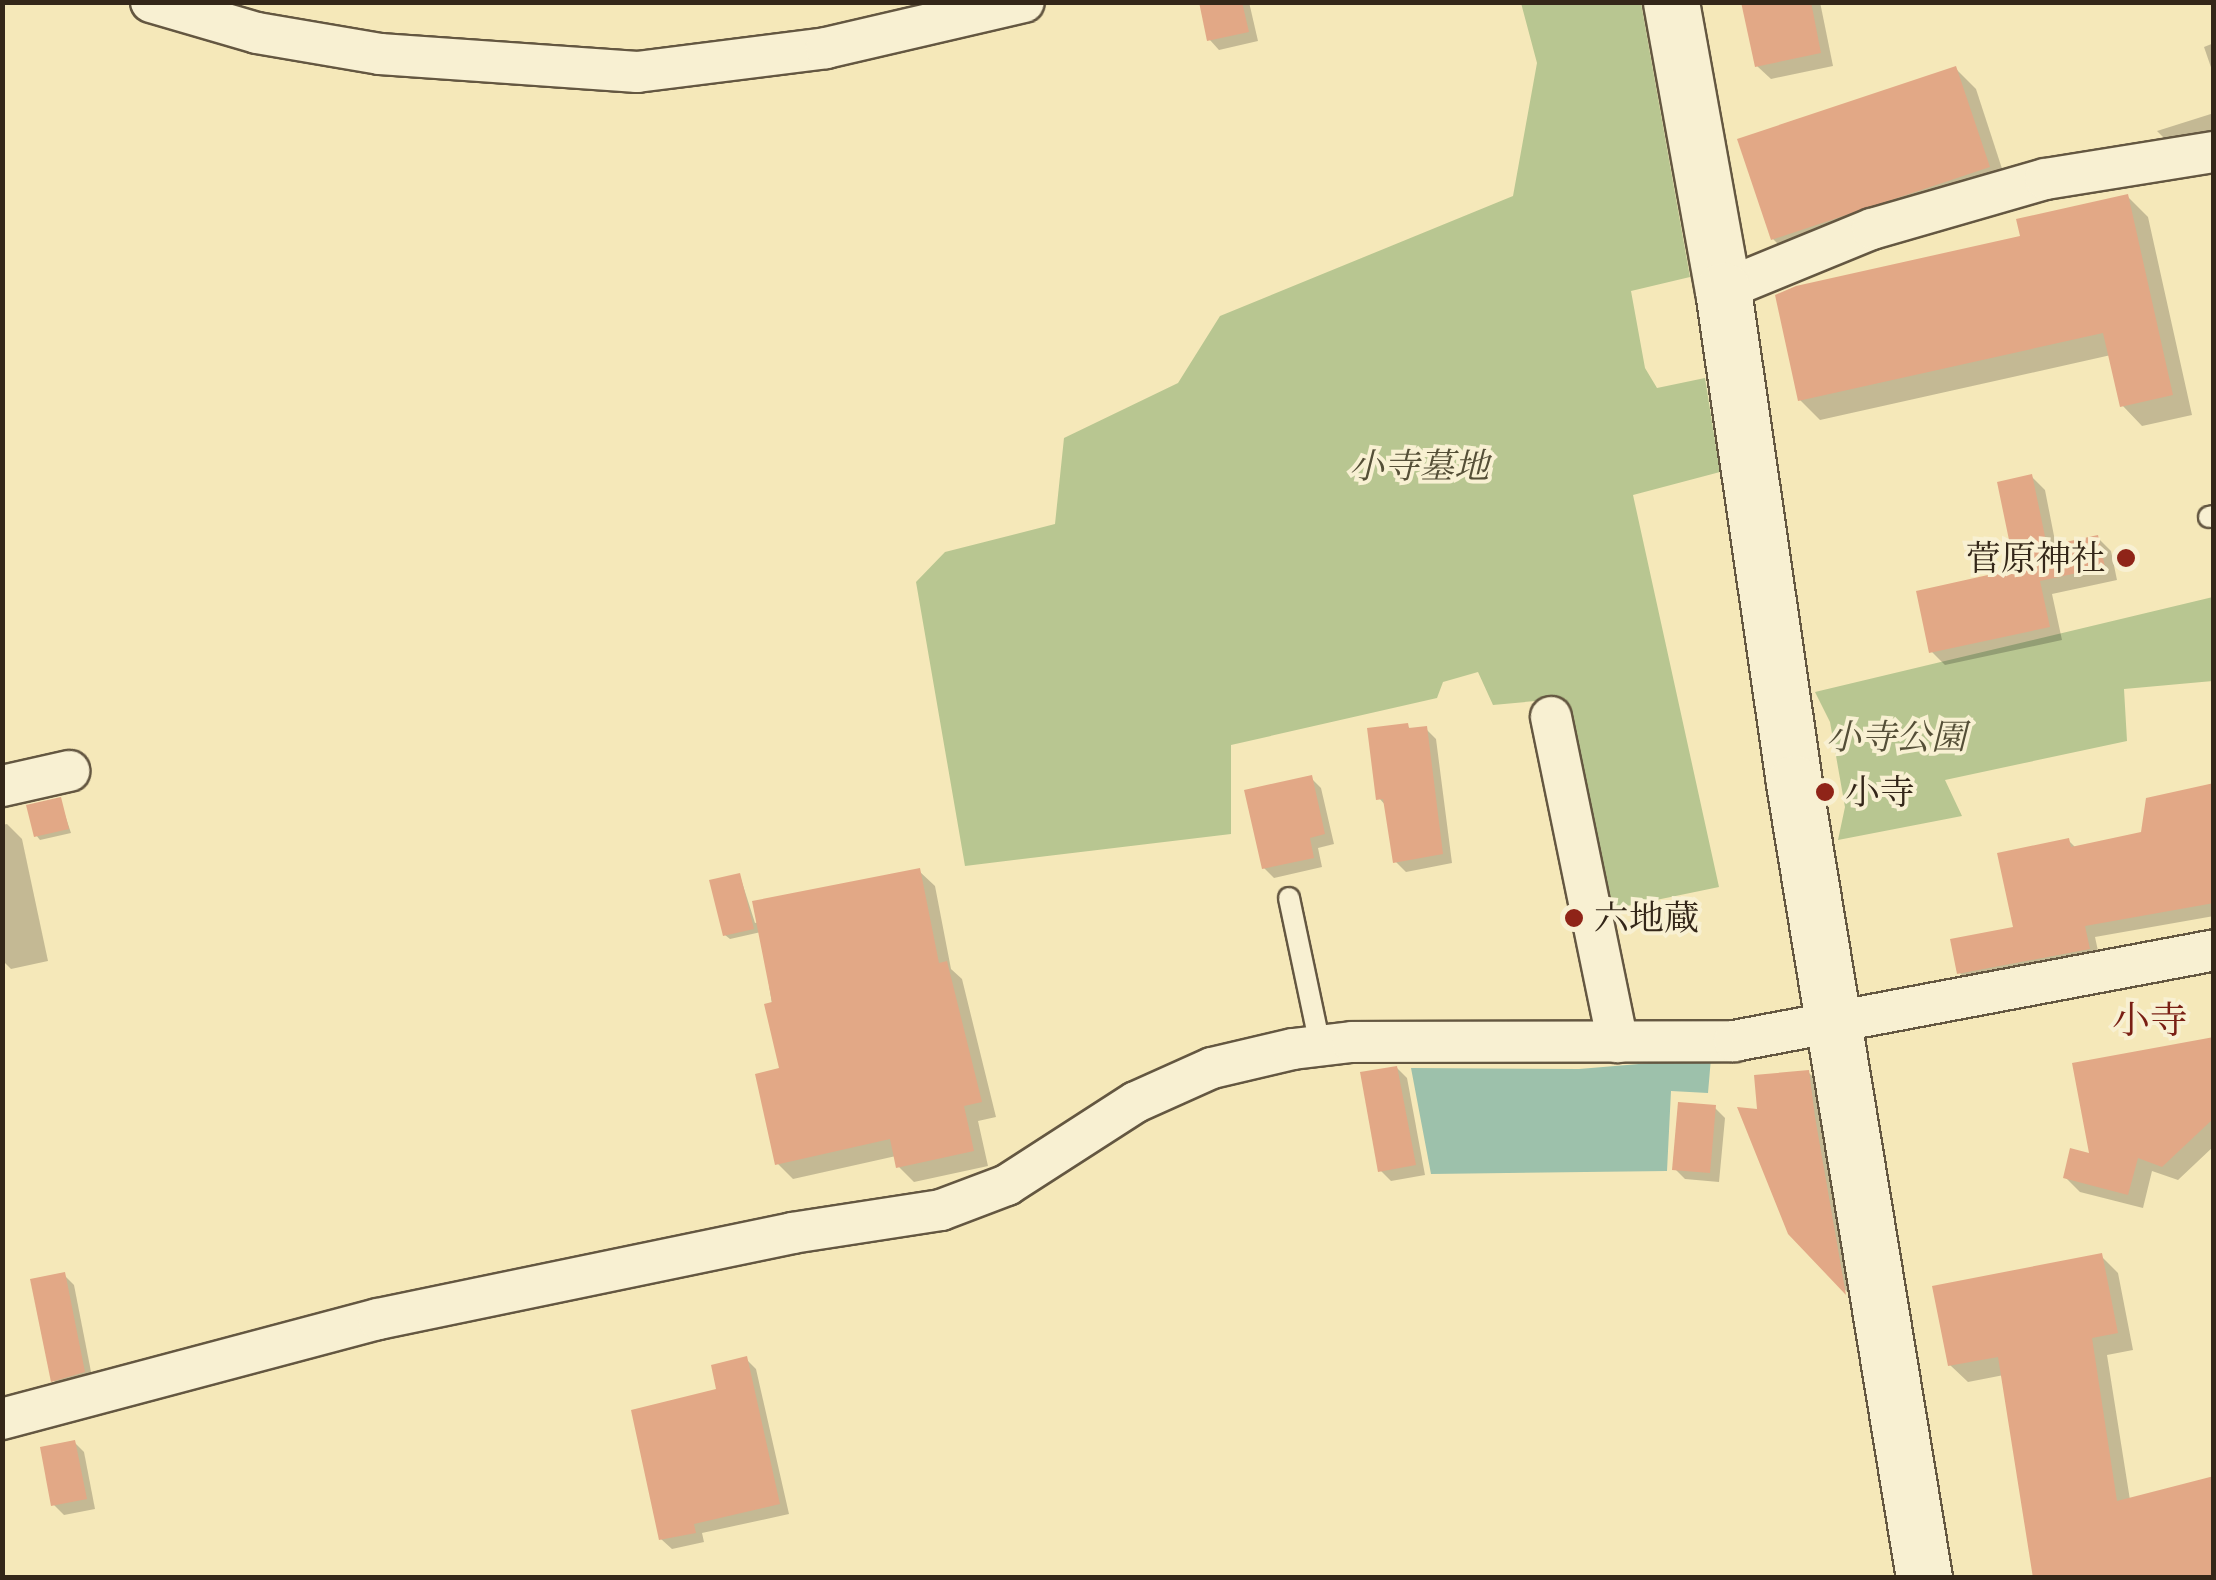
<!DOCTYPE html>
<html>
<head>
<meta charset="utf-8">
<style>
  body { margin:0 }
  #map { position:relative; width:2216px; height:1580px; overflow:hidden; background:#f5e8b9; font-family:Alegreya,"Noto Serif JP",serif }
  div>[style] { position:absolute }
  [style*='--x'] { left:calc(var(--x)*1px); top:calc(var(--y)*1px); width:calc(var(--w)*1px); rotate:calc(var(--a)*1deg) }
  .green>* { inset:0; background:#b8c691 }
  .water>* { inset:0; background:#9dc1ab }
  .shadow>* { inset:0; background:#0003 }
  .building>* { inset:0; background:#e2a886 }
  .roads { filter:drop-shadow(2px 0 #645741) drop-shadow(-2px 0 #645741) drop-shadow(0 2px #645741) drop-shadow(0 -2px #645741) }
  .lane>* { height:20px; margin:-10px; padding:0 10px; transform-origin:10px; border-radius:10px; background:#f8f0d2 }
  .street>* { height:40px; margin:-20px; padding:0 20px; transform-origin:20px; border-radius:20px; background:#f8f0d2 }
  .secondary>* { height:55px; margin:-27.5px; padding:0 27.5px; transform-origin:27.5px; border-radius:27.5px; background:#f8f0d2 }
  .dots>* { width:28px; height:28px; translate:-50% -50%; box-sizing:border-box; border:5px solid #f8f0d2; border-radius:50% }
  span { translate:-50% -50%; white-space:nowrap; text-align:center; line-height:1.15; -webkit-text-stroke:8px #f8f0d2; paint-order:stroke }
  .park-label { font-size:35px; color:#554f37; font-style:italic }
  .poi-label { font-size:35px; color:#342719 }
  .right { translate:-100% -50%; text-align:right }
  .left { translate:0 -50%; text-align:left }
  .neighbourhood-label { font-size:38px; color:#7a1f14 }
  .frame { position:absolute; inset:0; border:5px solid #342719; pointer-events:none }
</style>
</head>
<body>
<div id="map">
  <div class="green">
    <i style="clip-path:polygon(1521px 3px,1641px 3px,1690px 277px,1631px 291px,1645px 368px,1657px 388px,1705px 378px,1720px 472px,1633px 495px,1719px 887px,1603px 911px,1557px 699px,1493px 705px,1478px 672px,1443px 682px,1437px 698px,1231px 745px,1231px 834px,965px 866px,916px 582px,945px 552px,1055px 524px,1064px 438px,1178px 383px,1220px 316px,1513px 196px,1537px 63px)"></i>
    <i style="clip-path:polygon(2213px 597px,2213px 681px,2124px 689px,2127px 741px,1945px 780px,1962px 816px,1838px 840px,1845px 807px,1830px 722px,1815px 692px)"></i>
  </div>
  <div class="water">
    <i style="clip-path:polygon(1711px 1058px,1708px 1093px,1671px 1091px,1667px 1171px,1431px 1174px,1411px 1068px,1579px 1069px)"></i>
  </div>
  <div class="shadow">
    <i style="clip-path:polygon(1202px 2px,1249px 2px,1258px 41px,1219px 50px,1209px 39px)"></i>
    <i style="clip-path:polygon(1744px 2px,1820px 2px,1833px 66px,1771px 79px,1757px 66px)"></i>
    <i style="clip-path:polygon(2214px 43px,2214px 76px,2204px 47px)"></i>
    <i style="clip-path:polygon(1956px 69px,1976px 89px,2008px 187px,1793px 259px,1773px 239px)"></i>
    <i style="clip-path:polygon(2214px 113px,2214px 138px,2165px 139px,2157px 131px)"></i>
    <i style="clip-path:polygon(2128px 197px,2148px 217px,2192px 415px,2142px 426px,2122px 405px,2111px 355px,1820px 420px,1800px 400px,2023px 238px)"></i>
    <i style="clip-path:polygon(2032px 477px,2045px 490px,2056px 546px,2098px 538px,2111px 551px,2117px 580px,2052px 594px,2062px 640px,1945px 665px,1932px 652px,2018px 571px)"></i>
    <i style="clip-path:polygon(1407px 726px,1412px 730px,1426px 729px,1436px 739px,1452px 863px,1406px 872px,1396px 862px,1387px 807px,1379px 798px)"></i>
    <i style="clip-path:polygon(1311px 778px,1321px 788px,1334px 844px,1318px 848px,1322px 867px,1274px 878px,1264px 868px)"></i>
    <i style="clip-path:polygon(2214px 788px,2214px 916px,2095px 937px,2100px 960px,1971px 985px,1960px 973px,2016px 929px,2068px 840px,2076px 848px,2143px 834px)"></i>
    <i style="clip-path:polygon(60px 800px,71px 833px,40px 840px,36px 835px)"></i>
    <i style="clip-path:polygon(7px 824px,22px 839px,48px 961px,11px 969px,2px 960px,2px 825px)"></i>
    <i style="clip-path:polygon(919px 871px,935px 886px,951px 969px,962px 979px,996px 1117px,978px 1121px,988px 1166px,914px 1182px,899px 1167px,896px 1156px,793px 1179px,777px 1163px,782px 1070px,761px 932px,730px 939px,725px 935px,740px 876px,755px 923px)"></i>
    <i style="clip-path:polygon(2214px 1040px,2214px 1146px,2178px 1180px,2152px 1171px,2143px 1208px,2080px 1192px,2066px 1178px)"></i>
    <i style="clip-path:polygon(1397px 1068px,1407px 1078px,1425px 1175px,1391px 1181px,1381px 1171px)"></i>
    <i style="clip-path:polygon(1808px 1072px,1819px 1083px,1855px 1300px,1790px 1233px,1760px 1111px)"></i>
    <i style="clip-path:polygon(1715px 1108px,1725px 1118px,1719px 1182px,1685px 1179px,1675px 1169px)"></i>
    <i style="clip-path:polygon(2101px 1256px,2118px 1273px,2133px 1350px,2107px 1355px,2130px 1500px,2035px 1578px,2004px 1375px,1968px 1382px,1950px 1365px)"></i>
    <i style="clip-path:polygon(64px 1275px,74px 1285px,93px 1382px,63px 1390px,53px 1380px)"></i>
    <i style="clip-path:polygon(746px 1359px,756px 1369px,789px 1514px,702px 1533px,704px 1542px,672px 1549px,661px 1539px,719px 1391px)"></i>
    <i style="clip-path:polygon(74px 1442px,84px 1452px,95px 1509px,64px 1515px,54px 1505px)"></i>
  </div>
  <div class="building">
    <i style="clip-path:polygon(1199px 2px,1242px 2px,1249px 32px,1207px 41px)"></i>
    <i style="clip-path:polygon(1741px 2px,1811px 2px,1821px 53px,1755px 67px)"></i>
    <i style="clip-path:polygon(1956px 66px,1990px 167px,1771px 240px,1737px 139px)"></i>
    <i style="clip-path:polygon(2128px 194px,2173px 395px,2120px 407px,2103px 333px,1798px 401px,1775px 295px,1796px 286px,2020px 236px,2016px 219px)"></i>
    <i style="clip-path:polygon(2032px 474px,2047px 546px,2098px 535px,2105px 567px,2040px 581px,2050px 627px,1929px 653px,1916px 591px,2015px 569px,1997px 482px)"></i>
    <i style="clip-path:polygon(1408px 723px,1409px 728px,1427px 726px,1443px 854px,1393px 863px,1383px 799px,1376px 800px,1367px 728px)"></i>
    <i style="clip-path:polygon(1312px 775px,1325px 834px,1310px 838px,1314px 858px,1262px 869px,1244px 790px)"></i>
    <i style="clip-path:polygon(2214px 783px,2214px 903px,2085px 926px,2090px 949px,1957px 974px,1950px 939px,2013px 927px,1997px 853px,2069px 838px,2071px 847px,2141px 832px,2146px 798px)"></i>
    <i style="clip-path:polygon(61px 797px,69px 829px,34px 837px,26px 805px)"></i>
    <i style="clip-path:polygon(920px 868px,939px 963px,947px 961px,982px 1102px,964px 1106px,974px 1151px,896px 1168px,890px 1139px,775px 1165px,755px 1074px,779px 1068px,764px 1004px,772px 1002px,752px 901px)"></i>
    <i style="clip-path:polygon(740px 873px,754px 929px,723px 936px,709px 880px)"></i>
    <i style="clip-path:polygon(2214px 1037px,2214px 1118px,2162px 1167px,2138px 1158px,2128px 1195px,2063px 1178px,2070px 1148px,2089px 1153px,2072px 1063px)"></i>
    <i style="clip-path:polygon(1397px 1066px,1416px 1165px,1378px 1172px,1360px 1072px)"></i>
    <i style="clip-path:polygon(1809px 1070px,1815px 1117px,1846px 1295px,1788px 1234px,1737px 1107px,1757px 1109px,1754px 1075px)"></i>
    <i style="clip-path:polygon(1678px 1102px,1716px 1105px,1710px 1173px,1672px 1170px)"></i>
    <i style="clip-path:polygon(2102px 1253px,2118px 1333px,2092px 1338px,2117px 1501px,2214px 1476px,2214px 1578px,2033px 1578px,1998px 1357px,1948px 1366px,1932px 1286px)"></i>
    <i style="clip-path:polygon(65px 1272px,85px 1372px,51px 1382px,30px 1279px)"></i>
    <i style="clip-path:polygon(747px 1356px,780px 1504px,694px 1524px,696px 1533px,659px 1540px,631px 1410px,716px 1389px,711px 1365px)"></i>
    <i style="clip-path:polygon(75px 1440px,87px 1499px,51px 1506px,40px 1447px)"></i>
  </div>
  <div class="roads">
    <div class="lane">
      <i style="--x:2209;--y:517;--w:5;--a:-11"></i>
      <i style="--x:1289;--y:898;--w:150;--a:78.1"></i>
    </div>
    <div class="street">
      <i style="--x:151;--y:2;--w:110;--a:16.3"></i>
      <i style="--x:257;--y:33;--w:125;--a:9.7"></i>
      <i style="--x:380;--y:54;--w:258;--a:4"></i>
      <i style="--x:637;--y:72;--w:191;--a:-7.2"></i>
      <i style="--x:826;--y:48;--w:203;--a:-13.1"></i>
      <i style="--x:1723;--y:290;--w:161;--a:-22.3"></i>
      <i style="--x:1872;--y:229;--w:180;--a:-16.1"></i>
      <i style="--x:2045;--y:179;--w:171;--a:-9.1"></i>
      <i style="--x:1551;--y:717;--w:332;--a:78.4"></i>
      <i style="--x:2;--y:786;--w:69;--a:-12.6"></i>
      <i style="--x:2;--y:1419;--w:389;--a:-14.9"></i>
      <i style="--x:378;--y:1319;--w:423;--a:-11.7"></i>
      <i style="--x:792;--y:1233;--w:151;--a:-8.8"></i>
      <i style="--x:941;--y:1210;--w:71;--a:-20.7"></i>
      <i style="--x:1007;--y:1185;--w:153;--a:-32.8"></i>
      <i style="--x:1136;--y:1102;--w:83;--a:-24.1"></i>
      <i style="--x:1212;--y:1068;--w:83;--a:-13.2"></i>
      <i style="--x:1293;--y:1049;--w:59;--a:-6.8"></i>
      <i style="--x:1352;--y:1042;--w:382;--a:-0.1"></i>
      <i style="--x:1734;--y:1041;--w:489;--a:-10.7"></i>
    </div>
    <div class="secondary">
      <i style="--x:1671;--y:2;--w:293;--a:79.8"></i>
      <i style="--x:1723;--y:290;--w:498;--a:81.8"></i>
      <i style="--x:1794;--y:783;--w:806;--a:80.71"></i>
    </div>
  </div>
  <div class="dots">
    <i style="left:2126px;top:558px;background:#8f2418"></i>
    <i style="left:1825px;top:792px;background:#8f2418"></i>
    <i style="left:1574px;top:918px;background:#8f2418"></i>
  </div>
  <div class="park-label">
    <span style="left:1419px;top:466px">小寺墓地</span>
    <span style="left:1896px;top:737px">小寺公園</span>
  </div>
  <div class="poi-label">
    <span class="right" style="left:2106px;top:558px">菅原神社</span>
    <span class="left" style="left:1845px;top:792px">小寺</span>
    <span class="left" style="left:1594px;top:918px">六地蔵</span>
  </div>
  <div class="neighbourhood-label">
    <span style="left:2150px;top:1021px">小寺</span>
  </div>
  <div class="frame"></div>
</div>
</body>
</html>
